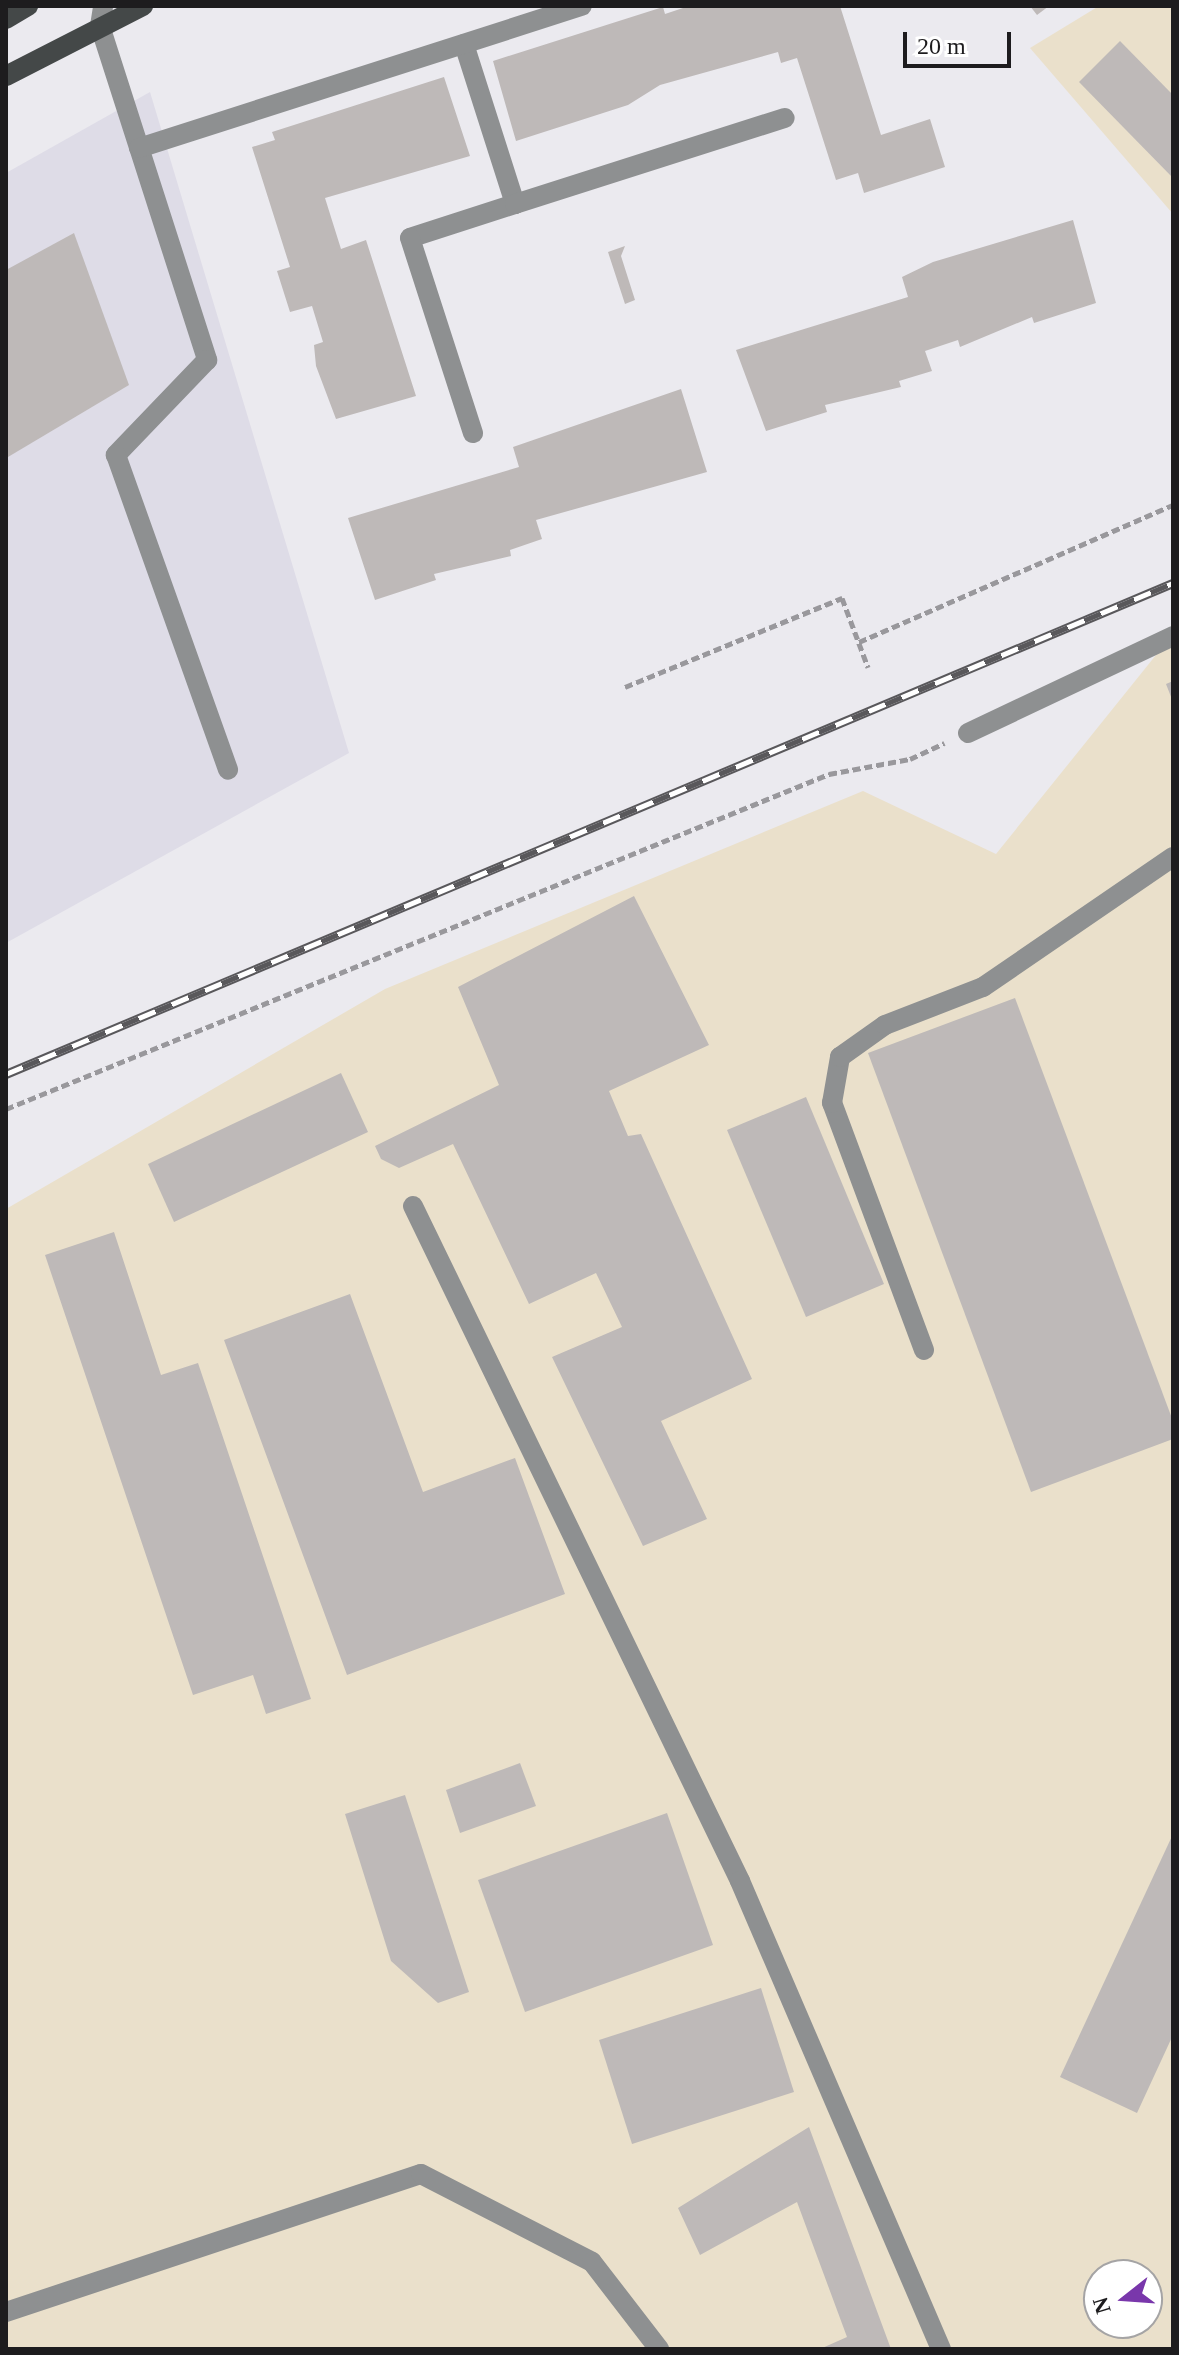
<!DOCTYPE html>
<html>
<head>
<meta charset="utf-8">
<style>
  body { margin:0 }
  #map { position:relative; width:1179px; height:2355px; overflow:hidden; background:#ebeaef; font-family:"Times New Roman",serif }
  div>[style] { position:absolute }
  [style*='--x'] { left:calc(var(--x)*1px); top:calc(var(--y)*1px); width:calc(var(--w)*1px); rotate:calc(var(--a)*1deg) }
  .built>* { inset:0; background:#dedce7 }
  .industrial>* { inset:0; background:#eae0cb }
  .building>* { inset:0; background:#beb9b8 }
  .path>* { height:5px; margin-top:-2.5px; transform-origin:0; background:repeating-linear-gradient(90deg,#99989c 0 8px,transparent 0 12px) }
  .service>* { height:20px; margin:-10px; padding:0 10px; transform-origin:10px; border-radius:10px; background:#8e9091 }
  .minor>* { height:20px; margin:-10px; padding:0 10px; transform-origin:10px; border-radius:10px; background:#8e9091 }
  .primary>* { height:20px; margin:-10px; padding:0 10px; transform-origin:10px; border-radius:10px; background:#444848 }
  .rail>* { height:9px; margin-top:-4.5px; transform-origin:0; background:repeating-linear-gradient(90deg,#fff 0 18px,#59585b 0 36px); box-sizing:border-box; border-block:2px solid #59585b }
  span { translate:-50% -50%; white-space:nowrap; text-align:center; line-height:1.15; -webkit-text-stroke:8px #fff; paint-order:stroke }
  .frame { position:absolute; inset:0; border:8px solid #1d1c1e; pointer-events:none }
  .north { position:absolute; left:1083px; top:2259px; width:80px; height:80px; box-sizing:border-box; background:#fff; border:2px solid #a5a4a5; border-radius:50%; rotate:253deg; font-size:22px; font-weight:700; line-height:32px; text-align:center; color:#1d1c1e }
  .north::after { content:''; display:block; margin:auto; width:28px; height:36px; background:#7937ab; clip-path:polygon(50% 0,100% 100%,50% 72%,0 100%) }
  .scale { position:absolute; left:903px; top:32px; width:108px; height:36px; box-sizing:border-box; border:4px solid #1d1c1e; border-top:0; padding-left:10px; font-size:24px; line-height:28px; white-space:nowrap; color:#1d1c1e; -webkit-text-stroke:6px #fff; paint-order:stroke }
</style>
</head>
<body>
<div id="map">
  <div class="built">
    <i style="clip-path:polygon(150px 92px,349px 753px,6px 943px,6px 173px)"></i>
  </div>
  <div class="industrial">
    <i style="clip-path:polygon(1099px 6px,1173px 6px,1173px 214px,1030px 48px)"></i>
    <i style="clip-path:polygon(evenodd,1173px 645px,1173px 2349px,6px 2349px,6px 1209px,385px 989px,863px 791px,996px 854px,1160px 650px,1173px 645px,1099px 2275px,1147px 2275px,1147px 2323px,1099px 2323px,1099px 2275px)"></i>
  </div>
  <div class="building">
    <i style="clip-path:polygon(689px 6px,840px 6px,881px 135px,930px 119px,945px 167px,864px 193px,858px 173px,836px 180px,797px 58px,781px 63px,778px 52px,660px 85px,628px 105px,516px 141px,493px 61px,663px 7px,665px 14px)"></i>
    <i style="clip-path:polygon(1030px 6px,1049px 6px,1037px 15px)"></i>
    <i style="clip-path:polygon(1120px 41px,1173px 95px,1173px 178px,1079px 82px)"></i>
    <i style="clip-path:polygon(444px 77px,470px 156px,325px 198px,341px 249px,366px 240px,416px 396px,336px 419px,316px 366px,314px 345px,323px 342px,312px 306px,290px 312px,277px 271px,290px 267px,252px 147px,275px 140px,272px 132px)"></i>
    <i style="clip-path:polygon(1073px 220px,1096px 303px,1034px 323px,1032px 317px,960px 347px,958px 340px,925px 351px,932px 371px,899px 381px,901px 387px,825px 405px,827px 412px,766px 431px,736px 350px,908px 297px,902px 277px,933px 262px)"></i>
    <i style="clip-path:polygon(74px 233px,129px 385px,8px 457px,6px 270px)"></i>
    <i style="clip-path:polygon(625px 246px,621px 256px,635px 300px,625px 304px,608px 252px)"></i>
    <i style="clip-path:polygon(681px 389px,707px 472px,536px 520px,542px 539px,510px 550px,511px 556px,434px 574px,436px 580px,375px 600px,348px 518px,519px 467px,513px 447px)"></i>
    <i style="clip-path:polygon(1173px 681px,1173px 702px,1166px 684px)"></i>
    <i style="clip-path:polygon(634px 896px,709px 1045px,609px 1091px,628px 1136px,641px 1134px,752px 1379px,661px 1421px,707px 1519px,643px 1546px,552px 1357px,622px 1327px,596px 1273px,529px 1304px,453px 1144px,399px 1168px,381px 1159px,375px 1146px,499px 1085px,458px 987px)"></i>
    <i style="clip-path:polygon(1015px 998px,1173px 1421px,1173px 1439px,1031px 1492px,868px 1053px)"></i>
    <i style="clip-path:polygon(341px 1073px,368px 1132px,174px 1222px,148px 1164px)"></i>
    <i style="clip-path:polygon(806px 1097px,884px 1284px,806px 1317px,727px 1130px)"></i>
    <i style="clip-path:polygon(114px 1232px,161px 1375px,198px 1363px,311px 1699px,266px 1714px,253px 1675px,193px 1695px,45px 1255px)"></i>
    <i style="clip-path:polygon(350px 1294px,423px 1492px,515px 1458px,565px 1594px,347px 1675px,224px 1340px)"></i>
    <i style="clip-path:polygon(520px 1763px,536px 1806px,460px 1833px,446px 1790px)"></i>
    <i style="clip-path:polygon(405px 1795px,469px 1992px,438px 2003px,391px 1961px,345px 1814px)"></i>
    <i style="clip-path:polygon(667px 1813px,713px 1945px,525px 2012px,478px 1880px)"></i>
    <i style="clip-path:polygon(1173px 1834px,1173px 2035px,1137px 2113px,1060px 2077px)"></i>
    <i style="clip-path:polygon(761px 1988px,794px 2092px,632px 2144px,599px 2040px)"></i>
    <i style="clip-path:polygon(809px 2127px,891px 2349px,820px 2349px,847px 2337px,797px 2202px,700px 2255px,678px 2208px)"></i>
  </div>
  <div class="path">
    <i style="--x:859;--y:642;--w:343;--a:-23.6"></i>
    <i style="--x:625;--y:687;--w:235;--a:-22.3"></i>
    <i style="--x:842;--y:598;--w:74;--a:69.4"></i>
    <i style="--x:6;--y:1109;--w:889;--a:-22.15"></i>
    <i style="--x:829;--y:774;--w:82;--a:-10.5"></i>
    <i style="--x:910;--y:759;--w:38;--a:-25"></i>
  </div>
  <div class="service">
    <i style="--x:100;--y:26;--w:351;--a:72.2"></i>
    <i style="--x:207;--y:360;--w:132;--a:133.8"></i>
    <i style="--x:116;--y:455;--w:334;--a:70.4"></i>
    <i style="--x:464;--y:44;--w:168;--a:72.3"></i>
    <i style="--x:515;--y:204;--w:110;--a:162.1"></i>
    <i style="--x:410;--y:238;--w:205;--a:72.1"></i>
    <i style="--x:139;--y:148;--w:465;--a:-17.8"></i>
    <i style="--x:515;--y:204;--w:283;--a:-17.7"></i>
    <i style="--x:413;--y:1206;--w:750;--a:64.15"></i>
    <i style="--x:740;--y:1881;--w:509;--a:66.76"></i>
    <i style="--x:924;--y:1350;--w:264;--a:-110.4"></i>
    <i style="--x:832;--y:1103;--w:47;--a:-80.1"></i>
    <i style="--x:840;--y:1057;--w:55;--a:-35.4"></i>
    <i style="--x:885;--y:1025;--w:105;--a:-21.2"></i>
    <i style="--x:983;--y:987;--w:230;--a:-34.4"></i>
    <i style="--x:6;--y:2312;--w:437;--a:-18.4"></i>
    <i style="--x:421;--y:2174;--w:192;--a:27.2"></i>
    <i style="--x:592;--y:2262;--w:110;--a:52.4"></i>
  </div>
  <div class="minor">
    <i style="--x:100;--y:26;--w:20;--a:-81"></i>
    <i style="--x:968;--y:733;--w:227;--a:-25.3"></i>
  </div>
  <div class="primary">
    <i style="--x:6;--y:19;--w:26;--a:-31"></i>
    <i style="--x:6;--y:76;--w:154;--a:-27.1"></i>
  </div>
  <div class="rail">
    <i style="--x:6;--y:1074;--w:1266;--a:-22.82"></i>
  </div>
  <div class="frame"></div>
  <div class="north">N</div>
  <div class="scale">20 m</div>
</div>
</body>
</html>
